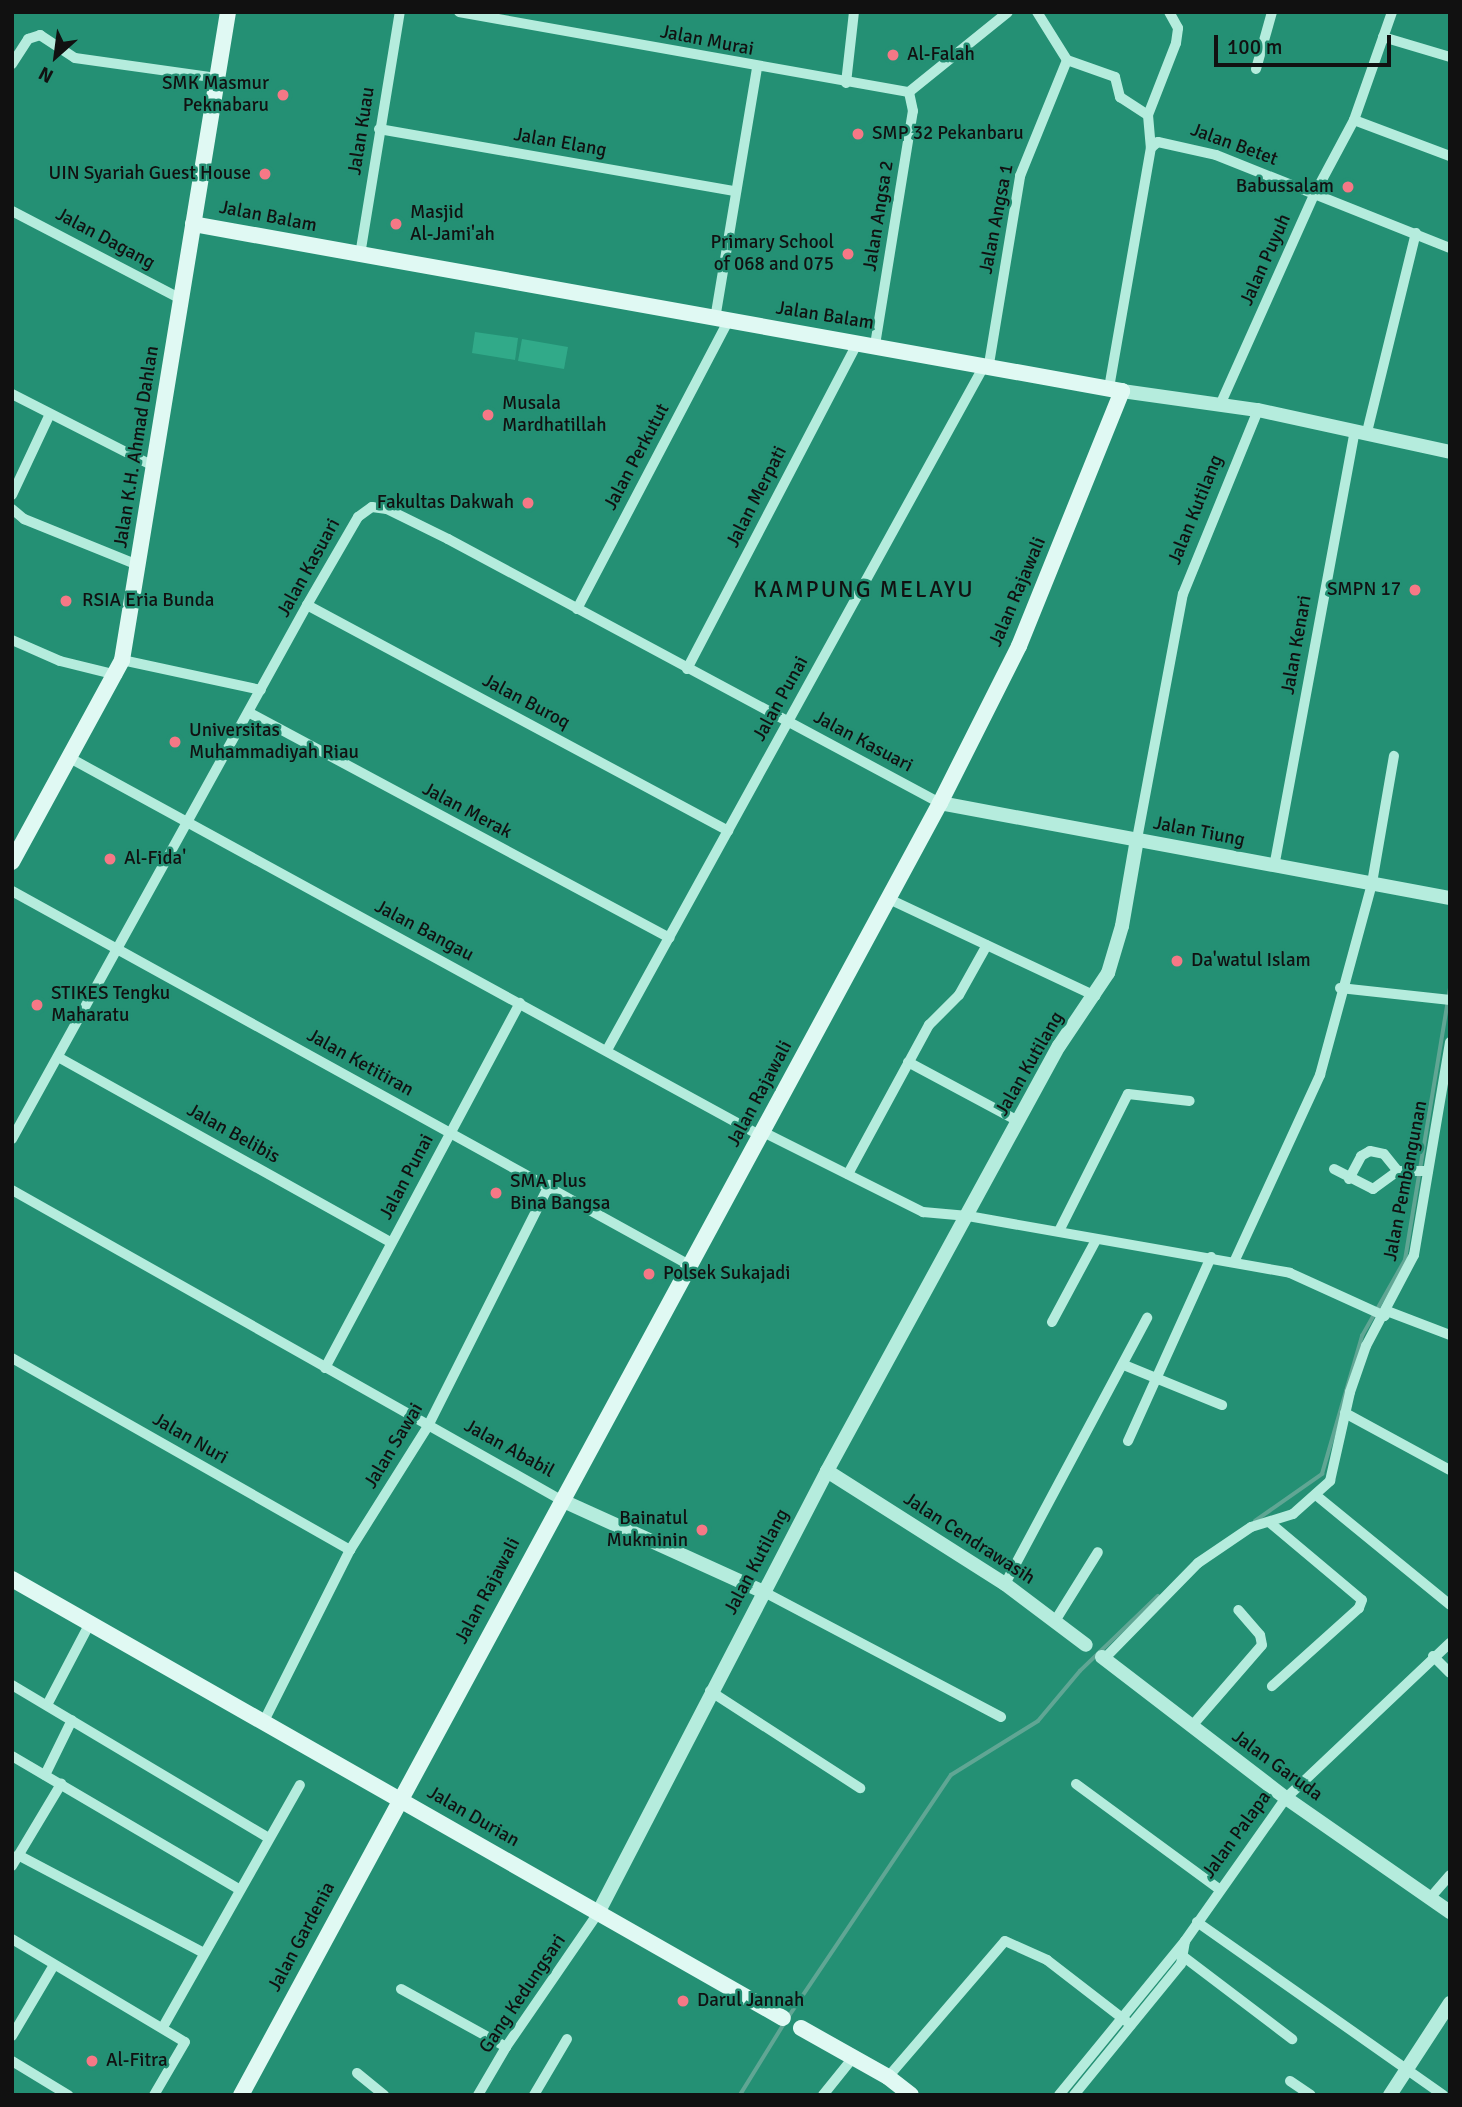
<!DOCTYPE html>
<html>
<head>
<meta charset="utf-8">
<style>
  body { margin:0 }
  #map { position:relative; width:1462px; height:2107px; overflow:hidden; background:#249074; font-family:Signika,sans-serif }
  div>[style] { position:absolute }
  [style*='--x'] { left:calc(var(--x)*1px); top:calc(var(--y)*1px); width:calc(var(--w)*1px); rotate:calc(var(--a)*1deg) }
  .green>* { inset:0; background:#31aa89 }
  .stream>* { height:3.5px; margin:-1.75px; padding:0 1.75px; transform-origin:1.75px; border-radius:1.75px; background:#60a694 }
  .minor>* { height:10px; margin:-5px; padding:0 5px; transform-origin:5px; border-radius:5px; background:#b5ecdd }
  .tertiary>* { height:14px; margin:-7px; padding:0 7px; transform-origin:7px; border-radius:7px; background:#b5ecdd }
  .secondary>* { height:16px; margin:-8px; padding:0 8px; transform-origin:8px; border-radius:8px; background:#e0f9f3 }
  .dots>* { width:19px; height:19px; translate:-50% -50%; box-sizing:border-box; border:4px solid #249074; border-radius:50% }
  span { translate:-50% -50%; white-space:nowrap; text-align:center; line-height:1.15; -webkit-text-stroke:5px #249074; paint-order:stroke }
  .street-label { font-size:19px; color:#111 }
  .poi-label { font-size:19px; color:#111 }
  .left { translate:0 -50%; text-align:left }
  .right { translate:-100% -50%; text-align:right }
  .quarter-label { font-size:23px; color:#111; letter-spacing:2px }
  .frame { position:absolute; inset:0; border:14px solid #111; pointer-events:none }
  .north { position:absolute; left:21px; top:21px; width:70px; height:70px; -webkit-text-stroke:5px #249074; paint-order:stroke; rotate:208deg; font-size:19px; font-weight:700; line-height:28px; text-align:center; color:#111 }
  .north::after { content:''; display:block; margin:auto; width:24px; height:32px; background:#111; clip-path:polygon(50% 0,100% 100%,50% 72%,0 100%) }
  .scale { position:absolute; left:1214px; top:35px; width:177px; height:32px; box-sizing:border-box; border:4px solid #111; border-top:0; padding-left:9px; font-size:21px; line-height:24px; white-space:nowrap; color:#111; -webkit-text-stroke:5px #249074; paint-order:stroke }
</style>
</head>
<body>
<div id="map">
  <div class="green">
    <i style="clip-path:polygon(475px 332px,518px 338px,515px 360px,472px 353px)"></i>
    <i style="clip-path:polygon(522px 339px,568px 347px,564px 369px,518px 361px)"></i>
  </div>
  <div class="stream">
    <i style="--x:1255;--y:1521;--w:82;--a:-35"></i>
    <i style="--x:1322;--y:1474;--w:144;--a:-73.8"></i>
    <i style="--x:1362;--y:1336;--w:87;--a:-60.5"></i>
    <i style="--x:1405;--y:1260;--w:277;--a:-80.6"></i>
    <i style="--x:789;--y:2016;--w:290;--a:-56.1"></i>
    <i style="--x:951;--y:1775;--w:102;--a:-31.8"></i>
    <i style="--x:1038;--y:1721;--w:65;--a:-50"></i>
    <i style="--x:1080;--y:1671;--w:108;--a:-43.9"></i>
    <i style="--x:740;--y:2095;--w:86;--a:-58.3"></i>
  </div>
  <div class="minor">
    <i style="--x:459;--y:12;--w:457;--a:10.1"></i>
    <i style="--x:1383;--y:37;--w:70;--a:16.6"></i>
    <i style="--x:1067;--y:60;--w:51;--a:19.5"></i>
    <i style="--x:1115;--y:77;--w:21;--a:76"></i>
    <i style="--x:1120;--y:97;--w:33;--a:33"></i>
    <i style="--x:1148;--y:115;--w:33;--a:85"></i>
    <i style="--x:12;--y:64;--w:30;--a:-57"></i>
    <i style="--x:28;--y:39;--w:13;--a:-18"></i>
    <i style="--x:40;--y:35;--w:42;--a:33.3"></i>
    <i style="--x:75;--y:58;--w:143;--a:8"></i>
    <i style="--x:1256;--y:69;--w:59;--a:-74.3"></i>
    <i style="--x:846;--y:83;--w:71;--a:-83.6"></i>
    <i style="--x:909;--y:92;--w:127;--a:-38.9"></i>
    <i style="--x:1148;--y:115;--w:77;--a:-68.7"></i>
    <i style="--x:1176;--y:43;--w:15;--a:-82"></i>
    <i style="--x:1178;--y:28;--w:18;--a:-119"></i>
    <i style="--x:1354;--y:120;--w:103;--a:20.6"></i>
    <i style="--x:379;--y:129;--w:361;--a:9.9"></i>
    <i style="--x:12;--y:211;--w:191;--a:27.5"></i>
    <i style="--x:360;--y:255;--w:246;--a:-80.7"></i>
    <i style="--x:715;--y:319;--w:254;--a:-80.5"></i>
    <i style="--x:875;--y:345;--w:237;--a:-80.8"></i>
    <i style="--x:913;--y:111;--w:19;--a:-102"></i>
    <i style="--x:989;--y:364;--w:191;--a:-80.6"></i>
    <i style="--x:1020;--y:176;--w:125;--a:-67.9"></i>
    <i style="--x:1067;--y:60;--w:57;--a:-122"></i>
    <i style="--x:1109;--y:388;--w:244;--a:-80.1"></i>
    <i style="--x:1151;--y:148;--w:9;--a:-41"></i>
    <i style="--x:1158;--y:142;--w:59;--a:12.6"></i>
    <i style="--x:1216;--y:155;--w:252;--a:21.7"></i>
    <i style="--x:12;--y:394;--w:161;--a:27"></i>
    <i style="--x:1220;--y:405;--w:232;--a:-65.9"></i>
    <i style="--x:1315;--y:193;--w:83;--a:-61.9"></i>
    <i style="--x:1354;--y:120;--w:114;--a:-70.6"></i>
    <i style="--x:1367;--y:432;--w:205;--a:-76.2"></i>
    <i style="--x:12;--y:495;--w:89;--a:-64.9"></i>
    <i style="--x:12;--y:509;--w:16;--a:40"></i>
    <i style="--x:24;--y:519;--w:123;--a:22"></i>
    <i style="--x:307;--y:605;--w:478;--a:28.2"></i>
    <i style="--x:577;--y:609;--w:325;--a:-62.3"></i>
    <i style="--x:12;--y:640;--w:52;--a:23.6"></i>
    <i style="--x:60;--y:661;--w:59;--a:13.8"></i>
    <i style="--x:122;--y:660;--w:142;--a:12.2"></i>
    <i style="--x:687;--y:669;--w:369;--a:-62.4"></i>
    <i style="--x:250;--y:713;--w:476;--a:28.2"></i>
    <i style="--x:70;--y:758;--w:788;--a:28.68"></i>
    <i style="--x:1137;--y:839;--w:249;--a:-79.4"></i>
    <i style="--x:1183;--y:594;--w:199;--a:-67.8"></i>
    <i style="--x:1274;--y:867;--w:444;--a:-79.5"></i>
    <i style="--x:12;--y:891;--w:776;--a:28.91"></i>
    <i style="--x:889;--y:899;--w:228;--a:25.2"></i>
    <i style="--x:1340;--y:988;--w:111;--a:6.2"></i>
    <i style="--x:607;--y:1050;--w:783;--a:-61.14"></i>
    <i style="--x:58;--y:1057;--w:381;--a:29.1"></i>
    <i style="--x:908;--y:1062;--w:125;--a:28.2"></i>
    <i style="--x:763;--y:1132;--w:179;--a:26.6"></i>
    <i style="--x:923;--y:1212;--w:45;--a:5.1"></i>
    <i style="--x:968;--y:1216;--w:327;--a:10"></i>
    <i style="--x:1290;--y:1273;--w:104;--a:24.4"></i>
    <i style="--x:12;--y:1139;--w:610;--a:-61.08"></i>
    <i style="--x:307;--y:605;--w:102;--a:-59.9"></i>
    <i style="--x:358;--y:517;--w:17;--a:-36"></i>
    <i style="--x:372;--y:507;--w:15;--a:8"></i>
    <i style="--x:387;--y:509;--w:68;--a:26.2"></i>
    <i style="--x:448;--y:539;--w:558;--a:28.22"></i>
    <i style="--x:1334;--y:1169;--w:44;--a:27.1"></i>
    <i style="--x:1373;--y:1189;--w:31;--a:-36"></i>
    <i style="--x:1398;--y:1171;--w:30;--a:0"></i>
    <i style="--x:848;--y:1174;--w:170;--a:-61.5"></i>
    <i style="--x:929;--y:1025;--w:42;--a:-45"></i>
    <i style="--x:959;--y:995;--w:57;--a:-60.8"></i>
    <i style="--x:1349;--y:1179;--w:26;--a:-62"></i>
    <i style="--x:1361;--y:1156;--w:10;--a:-29"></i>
    <i style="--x:1370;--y:1151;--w:14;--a:12"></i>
    <i style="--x:1384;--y:1154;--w:22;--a:51"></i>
    <i style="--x:12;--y:1190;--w:630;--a:29.45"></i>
    <i style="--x:1059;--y:1231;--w:153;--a:-63.3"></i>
    <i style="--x:1128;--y:1094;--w:62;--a:6.4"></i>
    <i style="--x:1235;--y:1260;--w:204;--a:-65.3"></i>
    <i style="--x:1320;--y:1075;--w:199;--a:-74.8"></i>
    <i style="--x:1372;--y:883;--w:129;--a:-80.2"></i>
    <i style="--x:1387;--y:1311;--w:67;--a:20.9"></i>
    <i style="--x:1052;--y:1322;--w:93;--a:-61.8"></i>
    <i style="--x:12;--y:1358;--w:389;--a:29.6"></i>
    <i style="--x:1124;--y:1365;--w:106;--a:22.2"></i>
    <i style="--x:325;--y:1368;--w:414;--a:-61.9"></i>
    <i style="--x:1345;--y:1413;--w:119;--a:28.5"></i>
    <i style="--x:1128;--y:1441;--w:202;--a:-65.7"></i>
    <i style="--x:1317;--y:1496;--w:172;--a:39.3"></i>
    <i style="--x:1269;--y:1522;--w:121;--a:40"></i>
    <i style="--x:1362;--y:1600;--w:9;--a:111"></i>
    <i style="--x:1359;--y:1608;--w:117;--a:138.1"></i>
    <i style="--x:1005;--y:1584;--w:302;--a:-61.9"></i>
    <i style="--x:764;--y:1592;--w:268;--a:27.8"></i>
    <i style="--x:1055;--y:1621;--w:81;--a:-58.1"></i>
    <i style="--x:1433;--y:1656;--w:24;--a:45"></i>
    <i style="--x:1104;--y:1659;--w:134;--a:-45.6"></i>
    <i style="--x:1198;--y:1563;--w:64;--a:-34.2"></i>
    <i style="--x:1251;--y:1527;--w:44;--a:-17.2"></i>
    <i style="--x:1293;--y:1514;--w:50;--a:-41.7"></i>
    <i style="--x:1330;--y:1481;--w:91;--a:-77.3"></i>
    <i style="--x:1350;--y:1392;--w:49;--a:-70.8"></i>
    <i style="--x:1366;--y:1346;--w:103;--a:-62.2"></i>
    <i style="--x:1414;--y:1255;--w:216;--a:-80.4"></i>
    <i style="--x:12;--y:1685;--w:299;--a:30.8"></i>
    <i style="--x:710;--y:1691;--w:179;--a:32.9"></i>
    <i style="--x:47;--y:1705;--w:93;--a:-62.3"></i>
    <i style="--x:264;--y:1721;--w:191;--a:-63.3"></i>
    <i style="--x:350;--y:1550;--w:146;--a:-57.8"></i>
    <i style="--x:428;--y:1426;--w:270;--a:-63.3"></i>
    <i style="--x:1191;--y:1727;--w:108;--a:-49.1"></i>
    <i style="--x:1262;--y:1645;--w:10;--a:-101"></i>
    <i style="--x:1260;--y:1635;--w:33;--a:-131"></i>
    <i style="--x:12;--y:1756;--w:263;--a:30.4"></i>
    <i style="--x:45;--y:1775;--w:61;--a:-63.9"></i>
    <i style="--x:1076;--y:1784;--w:177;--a:36.3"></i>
    <i style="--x:18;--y:1855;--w:208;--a:27.8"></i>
    <i style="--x:12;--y:1866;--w:96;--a:-59.1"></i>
    <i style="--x:1430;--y:1898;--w:30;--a:-49"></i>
    <i style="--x:1197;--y:1922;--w:301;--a:35.1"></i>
    <i style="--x:12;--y:1939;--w:201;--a:30.8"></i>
    <i style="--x:185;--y:2042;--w:61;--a:120.3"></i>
    <i style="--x:1180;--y:1954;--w:141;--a:37.2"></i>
    <i style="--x:401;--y:1989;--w:120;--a:28.9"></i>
    <i style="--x:163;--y:2027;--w:278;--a:-60.5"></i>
    <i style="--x:12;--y:2036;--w:82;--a:-59.4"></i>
    <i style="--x:12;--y:2061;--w:66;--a:31.3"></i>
    <i style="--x:357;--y:2073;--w:35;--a:39"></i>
    <i style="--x:888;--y:2077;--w:179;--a:-49.3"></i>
    <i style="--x:1005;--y:1941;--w:46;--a:24.3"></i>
    <i style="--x:1047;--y:1960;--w:106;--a:37.7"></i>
    <i style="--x:1290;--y:2081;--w:25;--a:34"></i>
    <i style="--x:478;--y:2095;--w:56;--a:-59.7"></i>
    <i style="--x:506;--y:2047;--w:163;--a:-55.5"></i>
    <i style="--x:534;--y:2095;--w:65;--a:-59.5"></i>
    <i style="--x:823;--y:2095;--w:46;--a:-51.1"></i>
    <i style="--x:1059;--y:2095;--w:199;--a:-50.7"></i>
    <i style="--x:1185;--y:1941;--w:175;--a:-54.8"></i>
    <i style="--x:1286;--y:1798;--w:226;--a:-43.4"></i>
    <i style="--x:1074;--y:2095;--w:169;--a:-50.8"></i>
    <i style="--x:1181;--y:1964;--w:23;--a:-80"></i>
  </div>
  <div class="tertiary">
    <i style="--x:1122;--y:391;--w:137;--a:8"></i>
    <i style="--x:1258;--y:410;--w:197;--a:12.3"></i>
    <i style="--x:940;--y:803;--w:519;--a:10.55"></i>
    <i style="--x:827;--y:1471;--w:211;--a:32.4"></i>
    <i style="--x:1005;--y:1584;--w:101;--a:37"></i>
    <i style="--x:561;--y:1500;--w:223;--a:24.4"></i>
    <i style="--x:1102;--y:1657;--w:232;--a:37.5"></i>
    <i style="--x:1286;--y:1798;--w:200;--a:34.8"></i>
    <i style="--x:598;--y:1913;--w:498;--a:-62.6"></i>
    <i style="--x:827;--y:1471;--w:484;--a:-61.4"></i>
    <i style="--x:1059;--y:1046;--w:88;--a:-56.1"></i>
    <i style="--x:1108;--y:973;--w:49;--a:-73.4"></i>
    <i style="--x:1122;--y:926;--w:88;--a:-80.2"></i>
    <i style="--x:1390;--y:2095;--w:110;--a:-56.9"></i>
  </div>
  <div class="secondary">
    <i style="--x:193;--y:224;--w:944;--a:10.19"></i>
    <i style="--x:1122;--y:391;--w:275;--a:112"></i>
    <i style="--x:1019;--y:646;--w:176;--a:116.7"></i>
    <i style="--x:940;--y:803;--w:1469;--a:118.41"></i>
    <i style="--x:12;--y:862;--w:230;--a:-61.4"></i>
    <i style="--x:122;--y:660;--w:657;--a:-80.71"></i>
    <i style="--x:12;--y:1579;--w:887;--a:29.66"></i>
    <i style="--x:801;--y:2028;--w:100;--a:29.4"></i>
    <i style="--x:888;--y:2077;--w:29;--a:38"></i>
  </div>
  <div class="dots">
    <i style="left:893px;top:55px;background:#f67886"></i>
    <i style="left:283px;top:95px;background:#f67886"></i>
    <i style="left:858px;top:134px;background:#f67886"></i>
    <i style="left:265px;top:174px;background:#f67886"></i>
    <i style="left:1348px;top:187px;background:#f67886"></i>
    <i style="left:396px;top:224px;background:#f67886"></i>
    <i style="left:848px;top:254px;background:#f67886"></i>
    <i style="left:488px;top:415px;background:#f67886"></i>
    <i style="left:528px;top:503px;background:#f67886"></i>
    <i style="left:1415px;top:590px;background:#f67886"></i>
    <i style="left:66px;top:601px;background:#f67886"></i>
    <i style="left:175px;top:742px;background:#f67886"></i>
    <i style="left:110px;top:859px;background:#f67886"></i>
    <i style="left:1177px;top:961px;background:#f67886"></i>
    <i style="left:37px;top:1005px;background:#f67886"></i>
    <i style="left:496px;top:1193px;background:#f67886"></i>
    <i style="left:649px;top:1274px;background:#f67886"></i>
    <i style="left:702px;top:1530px;background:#f67886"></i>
    <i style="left:683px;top:2001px;background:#f67886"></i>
    <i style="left:92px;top:2061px;background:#f67886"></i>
  </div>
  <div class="street-label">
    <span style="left:707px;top:41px;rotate:11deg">Jalan Murai</span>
    <span style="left:362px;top:131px;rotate:-81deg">Jalan Kuau</span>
    <span style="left:560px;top:143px;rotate:10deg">Jalan Elang</span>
    <span style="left:1234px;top:145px;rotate:20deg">Jalan Betet</span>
    <span style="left:879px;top:216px;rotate:-81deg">Jalan Angsa 2</span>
    <span style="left:268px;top:217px;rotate:11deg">Jalan Balam</span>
    <span style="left:997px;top:219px;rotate:-79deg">Jalan Angsa 1</span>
    <span style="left:105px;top:239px;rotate:28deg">Jalan Dagang</span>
    <span style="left:1266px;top:260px;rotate:-66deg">Jalan Puyuh</span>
    <span style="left:825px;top:316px;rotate:9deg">Jalan Balam</span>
    <span style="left:137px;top:447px;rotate:-81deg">Jalan K.H. Ahmad Dahlan</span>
    <span style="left:637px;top:457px;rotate:-62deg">Jalan Perkutut</span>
    <span style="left:757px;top:497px;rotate:-63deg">Jalan Merpati</span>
    <span style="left:1196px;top:510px;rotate:-68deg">Jalan Kutilang</span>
    <span style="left:309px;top:568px;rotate:-61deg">Jalan Kasuari</span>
    <span style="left:1018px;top:592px;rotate:-67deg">Jalan Rajawali</span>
    <span style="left:1297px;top:645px;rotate:-80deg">Jalan Kenari</span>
    <span style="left:781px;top:699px;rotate:-61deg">Jalan Punai</span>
    <span style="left:526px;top:702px;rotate:28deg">Jalan Buroq</span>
    <span style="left:863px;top:742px;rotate:28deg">Jalan Kasuari</span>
    <span style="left:467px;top:811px;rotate:28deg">Jalan Merak</span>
    <span style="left:1199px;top:832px;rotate:11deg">Jalan Tiung</span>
    <span style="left:424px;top:931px;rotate:28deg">Jalan Bangau</span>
    <span style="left:360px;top:1063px;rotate:29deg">Jalan Ketitiran</span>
    <span style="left:1030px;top:1064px;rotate:-60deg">Jalan Kutilang</span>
    <span style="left:760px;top:1094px;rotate:-62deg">Jalan Rajawali</span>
    <span style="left:233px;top:1134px;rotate:29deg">Jalan Belibis</span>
    <span style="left:407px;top:1177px;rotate:-62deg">Jalan Punai</span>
    <span style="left:1406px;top:1181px;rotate:-79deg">Jalan Pembangunan</span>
    <span style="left:190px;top:1439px;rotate:30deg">Jalan Nuri</span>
    <span style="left:394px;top:1446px;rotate:-59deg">Jalan Sawai</span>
    <span style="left:509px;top:1449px;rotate:29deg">Jalan Ababil</span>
    <span style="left:969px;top:1539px;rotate:33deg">Jalan Cendrawasih</span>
    <span style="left:757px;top:1562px;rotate:-62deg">Jalan Kutilang</span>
    <span style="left:488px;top:1591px;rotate:-62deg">Jalan Rajawali</span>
    <span style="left:1277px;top:1766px;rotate:36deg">Jalan Garuda</span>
    <span style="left:473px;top:1817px;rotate:30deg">Jalan Durian</span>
    <span style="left:1237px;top:1835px;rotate:-54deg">Jalan Palapa</span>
    <span style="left:302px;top:1937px;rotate:-62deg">Jalan Gardenia</span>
    <span style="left:523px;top:1994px;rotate:-56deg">Gang Kedungsari</span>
  </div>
  <div class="poi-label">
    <span class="left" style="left:907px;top:55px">Al-Falah</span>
    <span class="right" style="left:269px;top:95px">SMK Masmur<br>Peknabaru</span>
    <span class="left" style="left:872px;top:134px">SMP 32 Pekanbaru</span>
    <span class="right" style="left:251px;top:174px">UIN Syariah Guest House</span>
    <span class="right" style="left:1334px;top:187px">Babussalam</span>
    <span class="left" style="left:410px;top:224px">Masjid<br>Al-Jami'ah</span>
    <span class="right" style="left:834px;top:254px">Primary School<br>of 068 and 075</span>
    <span class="left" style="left:502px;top:415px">Musala<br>Mardhatillah</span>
    <span class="right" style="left:514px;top:503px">Fakultas Dakwah</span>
    <span class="right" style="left:1401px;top:590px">SMPN 17</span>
    <span class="left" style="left:82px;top:601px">RSIA Eria Bunda</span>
    <span class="left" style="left:189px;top:742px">Universitas<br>Muhammadiyah Riau</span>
    <span class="left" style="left:124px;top:859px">Al-Fida'</span>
    <span class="left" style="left:1191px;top:961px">Da'watul Islam</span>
    <span class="left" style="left:51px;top:1005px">STIKES Tengku<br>Maharatu</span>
    <span class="left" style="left:510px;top:1193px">SMA Plus<br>Bina Bangsa</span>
    <span class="left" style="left:663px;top:1274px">Polsek Sukajadi</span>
    <span class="right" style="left:688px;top:1530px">Bainatul<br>Mukminin</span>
    <span class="left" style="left:697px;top:2001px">Darul Jannah</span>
    <span class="left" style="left:106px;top:2061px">Al-Fitra</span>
  </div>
  <div class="quarter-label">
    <span style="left:864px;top:590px">KAMPUNG MELAYU</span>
  </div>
  <div class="frame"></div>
  <div class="north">N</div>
  <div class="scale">100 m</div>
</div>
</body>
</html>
